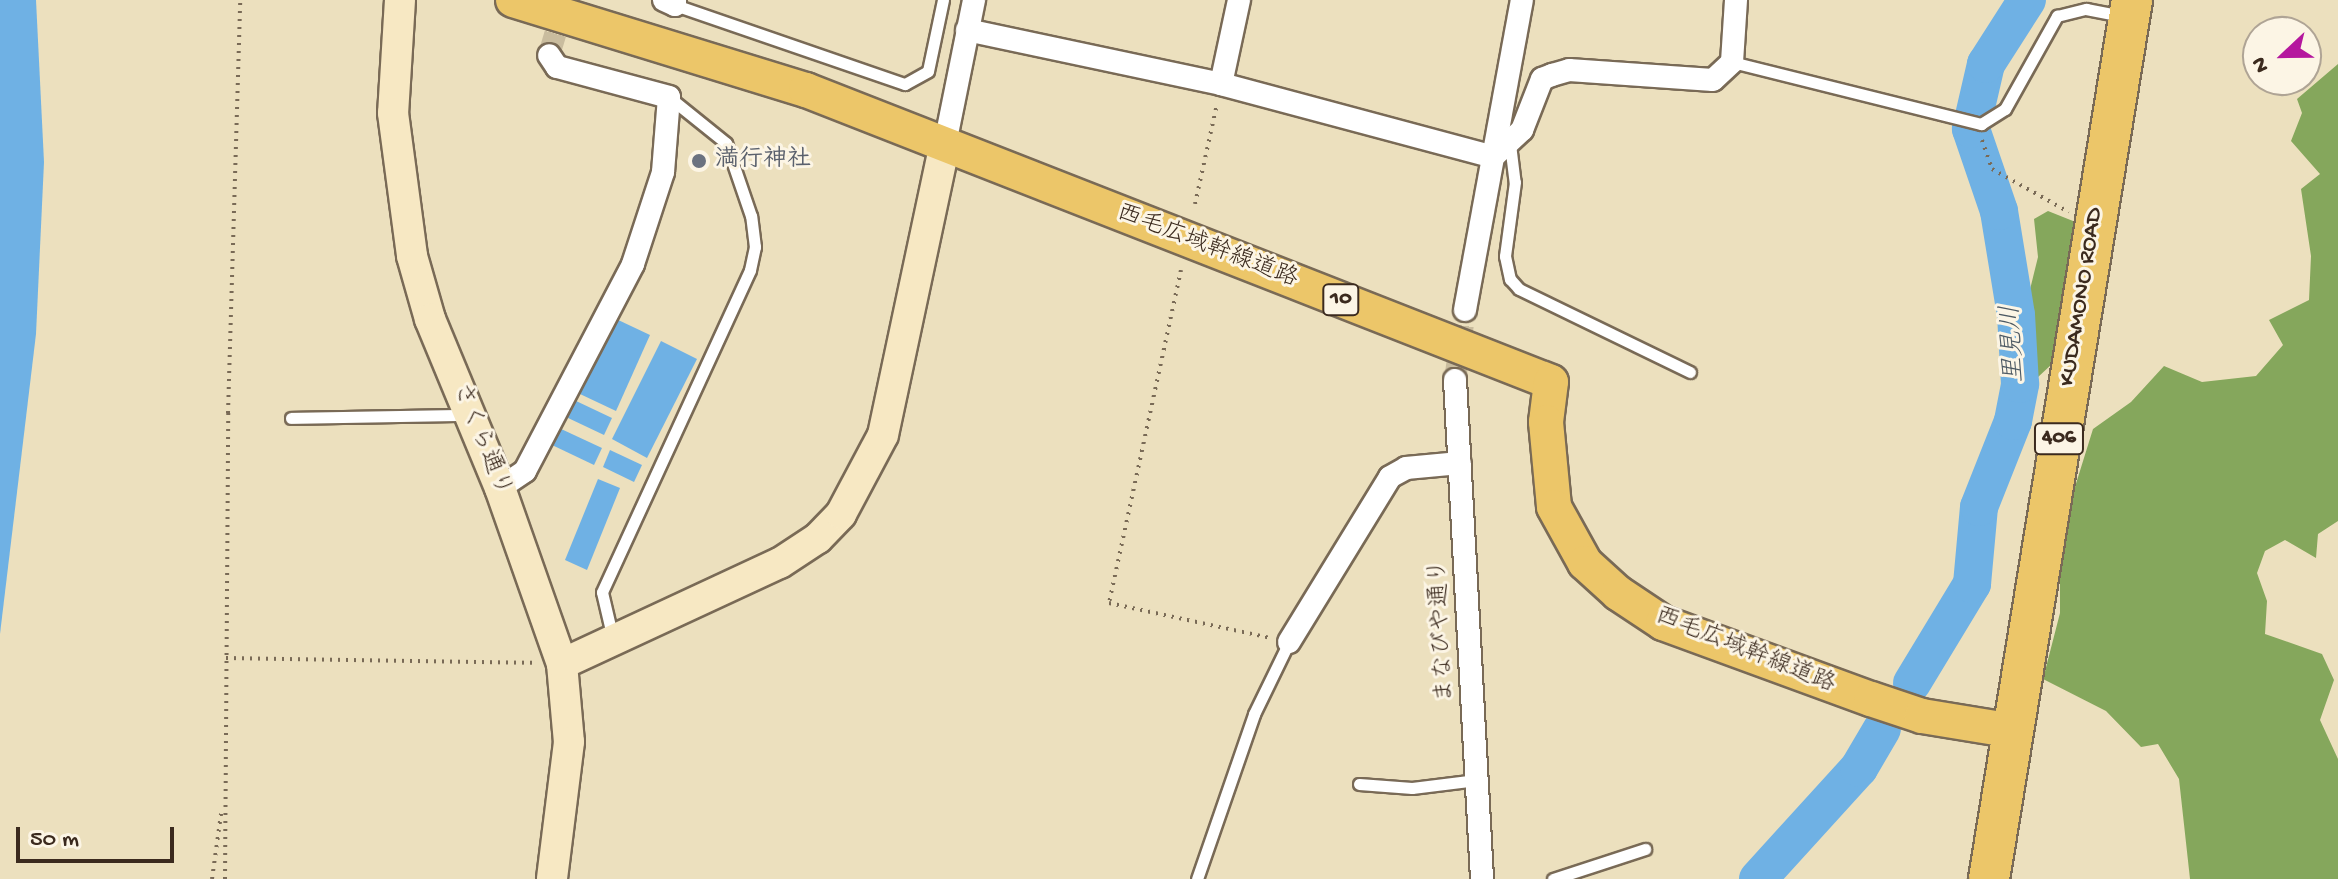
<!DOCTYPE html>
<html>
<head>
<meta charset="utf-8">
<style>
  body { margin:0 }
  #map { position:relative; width:2338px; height:879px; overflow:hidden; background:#ece0be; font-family:"Gochi Hand","Klee One",sans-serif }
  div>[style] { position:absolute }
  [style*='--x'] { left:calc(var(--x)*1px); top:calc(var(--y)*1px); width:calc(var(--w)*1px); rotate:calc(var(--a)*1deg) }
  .forest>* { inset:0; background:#85a75c }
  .water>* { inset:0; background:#6fb1e4 }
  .river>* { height:38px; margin:-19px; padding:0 19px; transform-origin:19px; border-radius:19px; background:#6fb1e4 }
  .street-tunnel>* { height:22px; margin-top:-11px; transform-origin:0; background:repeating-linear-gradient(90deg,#c9bc9e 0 22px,transparent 0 33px) }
  .path>* { height:4px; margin-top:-2px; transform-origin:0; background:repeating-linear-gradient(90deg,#796a56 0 2px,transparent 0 8px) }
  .roads { filter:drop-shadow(2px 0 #796a56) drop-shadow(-2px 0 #796a56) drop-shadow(0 2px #796a56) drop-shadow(0 -2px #796a56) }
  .lane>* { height:11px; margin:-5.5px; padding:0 5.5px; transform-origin:5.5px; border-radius:5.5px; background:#fff }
  .street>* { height:22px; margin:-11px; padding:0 11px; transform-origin:11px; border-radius:11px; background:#fff }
  .secondary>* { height:30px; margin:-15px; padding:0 15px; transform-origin:15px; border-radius:15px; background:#f7e8c3 }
  .primary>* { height:34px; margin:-17px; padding:0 17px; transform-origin:17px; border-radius:17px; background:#ecc669 }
  .highway>* { height:40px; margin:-20px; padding:0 20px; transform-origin:20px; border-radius:20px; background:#ecc669 }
  .dots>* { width:22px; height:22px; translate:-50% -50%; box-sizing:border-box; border:4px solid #fcf5e5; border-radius:50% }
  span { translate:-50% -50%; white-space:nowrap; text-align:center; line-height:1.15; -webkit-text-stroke:6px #fcf5e5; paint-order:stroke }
  .shield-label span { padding:2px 6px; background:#fcf5e5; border:2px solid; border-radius:6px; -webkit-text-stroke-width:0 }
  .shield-label { font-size:22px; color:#3b2a1e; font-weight:700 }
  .worship-label { font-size:24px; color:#5b616d; font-weight:700 }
  .left { translate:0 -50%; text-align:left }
  .street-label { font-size:24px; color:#3b2a1e }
  .water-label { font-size:26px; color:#4d5963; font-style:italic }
  .north { position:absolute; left:2242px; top:16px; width:80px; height:80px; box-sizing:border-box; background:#fcf5e5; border:2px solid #afa495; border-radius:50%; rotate:248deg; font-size:22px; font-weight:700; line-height:32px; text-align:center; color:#3b2a1e }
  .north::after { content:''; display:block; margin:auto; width:28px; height:36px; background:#b5179e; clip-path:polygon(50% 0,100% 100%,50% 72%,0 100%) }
  .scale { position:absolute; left:16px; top:827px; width:158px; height:36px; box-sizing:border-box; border:4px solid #3b2a1e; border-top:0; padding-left:10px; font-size:24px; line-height:28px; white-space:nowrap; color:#3b2a1e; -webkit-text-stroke:6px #fcf5e5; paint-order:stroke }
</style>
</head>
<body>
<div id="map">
  <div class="forest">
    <i style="clip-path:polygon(2338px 64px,2338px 521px,2318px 534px,2316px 558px,2285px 540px,2265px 551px,2257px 573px,2267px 601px,2265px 634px,2322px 654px,2334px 680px,2320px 720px,2338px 759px,2338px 879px,2190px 879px,2179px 779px,2158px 744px,2141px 747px,2106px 711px,2043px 679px,2060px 613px,2060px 535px,2093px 429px,2131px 402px,2164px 366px,2202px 382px,2256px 376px,2283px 345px,2269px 320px,2309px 300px,2311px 256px,2301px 189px,2320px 174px,2291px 141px,2302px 113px,2297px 99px)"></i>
    <i style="clip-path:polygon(2048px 211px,2073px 221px,2077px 245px,2052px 364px,2037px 378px,2025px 374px,2021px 326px,2038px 257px,2034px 219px)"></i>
  </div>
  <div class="water">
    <i style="clip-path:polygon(0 0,36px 0,44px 162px,36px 334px,0 634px)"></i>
    <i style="clip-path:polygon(614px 318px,650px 335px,616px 411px,580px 394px)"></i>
    <i style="clip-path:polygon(661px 341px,697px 359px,647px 458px,612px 439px)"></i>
    <i style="clip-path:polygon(574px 400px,612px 418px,604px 435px,566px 417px)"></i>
    <i style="clip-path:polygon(559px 428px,602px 448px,594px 465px,552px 445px)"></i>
    <i style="clip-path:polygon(610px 450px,642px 465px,634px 482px,603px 467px)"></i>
    <i style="clip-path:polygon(598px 479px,620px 488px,587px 570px,565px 560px)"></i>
  </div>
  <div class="river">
    <i style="--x:1912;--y:683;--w:116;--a:-58.8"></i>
    <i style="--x:1972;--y:584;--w:77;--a:-84.8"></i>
    <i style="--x:1979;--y:507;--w:92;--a:-68.4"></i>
    <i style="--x:2013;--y:421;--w:38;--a:-79"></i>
    <i style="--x:2020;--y:384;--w:69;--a:-93.3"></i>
    <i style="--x:2016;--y:315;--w:105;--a:-99.3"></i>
    <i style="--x:1999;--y:211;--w:87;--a:-108.9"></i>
    <i style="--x:1971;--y:129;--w:67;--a:-77"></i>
    <i style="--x:1986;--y:64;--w:76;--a:-57.4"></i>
    <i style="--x:1758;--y:879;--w:150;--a:-47.7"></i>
    <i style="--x:1859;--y:768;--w:45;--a:-59.5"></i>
  </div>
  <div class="street-tunnel">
    <i style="--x:549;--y:55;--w:52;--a:-73.3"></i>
    <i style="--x:1455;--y:380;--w:71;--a:-81.9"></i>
  </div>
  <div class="path">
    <i style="--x:1982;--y:140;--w:31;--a:71"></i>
    <i style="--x:1992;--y:169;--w:88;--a:29.2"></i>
    <i style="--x:1195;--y:204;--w:102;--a:-77.6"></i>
    <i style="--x:1181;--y:270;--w:341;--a:102.2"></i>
    <i style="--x:1109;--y:603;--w:166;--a:12.2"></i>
    <i style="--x:226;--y:658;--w:309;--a:0.9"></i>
    <i style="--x:212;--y:879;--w:66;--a:-82.1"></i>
    <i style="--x:225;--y:879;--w:466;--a:-89.6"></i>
    <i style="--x:228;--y:413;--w:413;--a:-88.3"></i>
  </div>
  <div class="roads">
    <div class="lane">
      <i style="--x:675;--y:5;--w:243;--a:19"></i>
      <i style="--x:905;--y:84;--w:26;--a:-29"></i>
      <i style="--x:928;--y:71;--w:73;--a:-78.1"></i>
      <i style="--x:1732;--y:62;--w:257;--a:14"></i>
      <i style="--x:1981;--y:124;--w:28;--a:-32"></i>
      <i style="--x:2005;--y:109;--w:107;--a:-60.8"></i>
      <i style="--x:2057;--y:16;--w:30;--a:-14"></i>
      <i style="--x:2086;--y:9;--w:38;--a:11"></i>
      <i style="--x:1510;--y:144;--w:38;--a:83"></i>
      <i style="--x:1515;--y:182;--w:75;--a:97.7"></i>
      <i style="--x:1505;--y:256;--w:24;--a:78"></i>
      <i style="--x:1510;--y:279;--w:13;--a:48"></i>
      <i style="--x:1519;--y:289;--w:190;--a:25.9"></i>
      <i style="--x:291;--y:418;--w:175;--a:-1"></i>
      <i style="--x:613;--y:639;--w:48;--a:-103.2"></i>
      <i style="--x:602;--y:592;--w:354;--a:-65.3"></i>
      <i style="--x:750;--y:270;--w:24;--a:-78"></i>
      <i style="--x:755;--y:247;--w:31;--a:-97"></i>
      <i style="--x:751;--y:216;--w:77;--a:-108.9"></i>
      <i style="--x:726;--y:143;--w:72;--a:-141.2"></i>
      <i style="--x:1359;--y:784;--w:53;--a:4.3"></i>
      <i style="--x:1412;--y:788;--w:65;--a:-7"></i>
      <i style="--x:1197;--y:879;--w:175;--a:-70.9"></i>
      <i style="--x:1254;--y:714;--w:80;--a:-64.1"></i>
      <i style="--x:1553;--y:879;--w:97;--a:-18.1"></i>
    </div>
    <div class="street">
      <i style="--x:664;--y:0;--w:12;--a:24"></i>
      <i style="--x:675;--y:5;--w:5;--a:-90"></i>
      <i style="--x:967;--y:30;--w:260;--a:12"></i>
      <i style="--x:1221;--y:84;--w:282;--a:15"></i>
      <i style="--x:1493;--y:157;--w:40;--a:-43"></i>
      <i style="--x:1522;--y:130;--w:55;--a:-68.6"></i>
      <i style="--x:1542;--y:79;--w:11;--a:-22"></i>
      <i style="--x:1552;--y:75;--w:18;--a:-16"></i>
      <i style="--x:1569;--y:70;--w:144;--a:4"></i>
      <i style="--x:1713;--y:80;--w:26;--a:-43"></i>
      <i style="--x:1732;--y:62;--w:62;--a:-86.3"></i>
      <i style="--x:1221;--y:84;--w:86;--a:-77.9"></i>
      <i style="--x:945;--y:144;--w:147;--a:-78.6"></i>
      <i style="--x:1465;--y:310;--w:315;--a:-79.6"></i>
      <i style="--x:1455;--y:380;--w:500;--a:86.9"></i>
      <i style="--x:500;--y:488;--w:30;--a:-34"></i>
      <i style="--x:525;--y:471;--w:233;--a:-62.4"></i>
      <i style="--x:633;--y:264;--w:97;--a:-71.9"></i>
      <i style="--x:663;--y:172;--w:75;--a:-85.4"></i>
      <i style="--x:669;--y:97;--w:116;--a:-165"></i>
      <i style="--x:557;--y:67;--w:14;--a:-124"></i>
      <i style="--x:1289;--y:642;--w:193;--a:-58.5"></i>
      <i style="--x:1390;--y:477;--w:18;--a:-29"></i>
      <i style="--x:1406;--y:468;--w:54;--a:-5.3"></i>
    </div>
    <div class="secondary">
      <i style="--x:400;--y:0;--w:113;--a:93.5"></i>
      <i style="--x:393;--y:113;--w:144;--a:82.4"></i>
      <i style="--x:412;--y:256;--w:66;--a:74.1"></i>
      <i style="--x:430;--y:319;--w:183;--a:67.5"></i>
      <i style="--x:500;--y:488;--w:187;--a:70.6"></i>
      <i style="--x:562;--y:664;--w:78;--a:84.9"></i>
      <i style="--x:569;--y:742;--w:138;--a:97.1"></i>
      <i style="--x:562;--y:664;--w:240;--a:-24.9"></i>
      <i style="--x:780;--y:563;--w:45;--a:-33.3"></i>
      <i style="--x:818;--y:538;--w:33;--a:-46"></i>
      <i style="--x:841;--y:514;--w:89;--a:-62"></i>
      <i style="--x:883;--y:435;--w:298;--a:-78"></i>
    </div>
    <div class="primary">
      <i style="--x:513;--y:0;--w:307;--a:17.1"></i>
      <i style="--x:806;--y:90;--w:800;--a:21.4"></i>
      <i style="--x:1551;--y:382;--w:40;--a:97.1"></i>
      <i style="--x:1546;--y:422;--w:85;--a:84.6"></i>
      <i style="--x:1554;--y:507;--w:64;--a:61"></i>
      <i style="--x:1585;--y:563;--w:45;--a:42.3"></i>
      <i style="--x:1618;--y:593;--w:54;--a:33.7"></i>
      <i style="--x:1663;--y:623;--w:221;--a:20.1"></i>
      <i style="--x:1871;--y:699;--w:54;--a:18.4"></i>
      <i style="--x:1922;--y:716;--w:93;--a:9.3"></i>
    </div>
    <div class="highway">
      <i style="--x:1989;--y:879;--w:891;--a:-80.76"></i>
    </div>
  </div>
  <div class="dots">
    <i style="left:699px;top:161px;background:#6b7280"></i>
  </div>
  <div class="shield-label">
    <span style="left:1341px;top:300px">10</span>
    <span style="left:2059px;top:439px">406</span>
  </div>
  <div class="worship-label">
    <span class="left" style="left:715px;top:161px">満行神社</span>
  </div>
  <div class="street-label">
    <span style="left:1207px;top:247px;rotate:21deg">西毛広域幹線道路</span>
    <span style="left:2082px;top:297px;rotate:-81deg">KUDAMONO ROAD</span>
    <span style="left:481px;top:440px;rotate:68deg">さくら通り</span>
    <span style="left:1443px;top:631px;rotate:-93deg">まなびや通り</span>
    <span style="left:1745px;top:651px;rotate:22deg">西毛広域幹線道路</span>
  </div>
  <div class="water-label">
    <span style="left:2015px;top:344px;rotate:-93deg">里見川</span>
  </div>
  <div class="north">N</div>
  <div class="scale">50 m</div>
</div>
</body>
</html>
